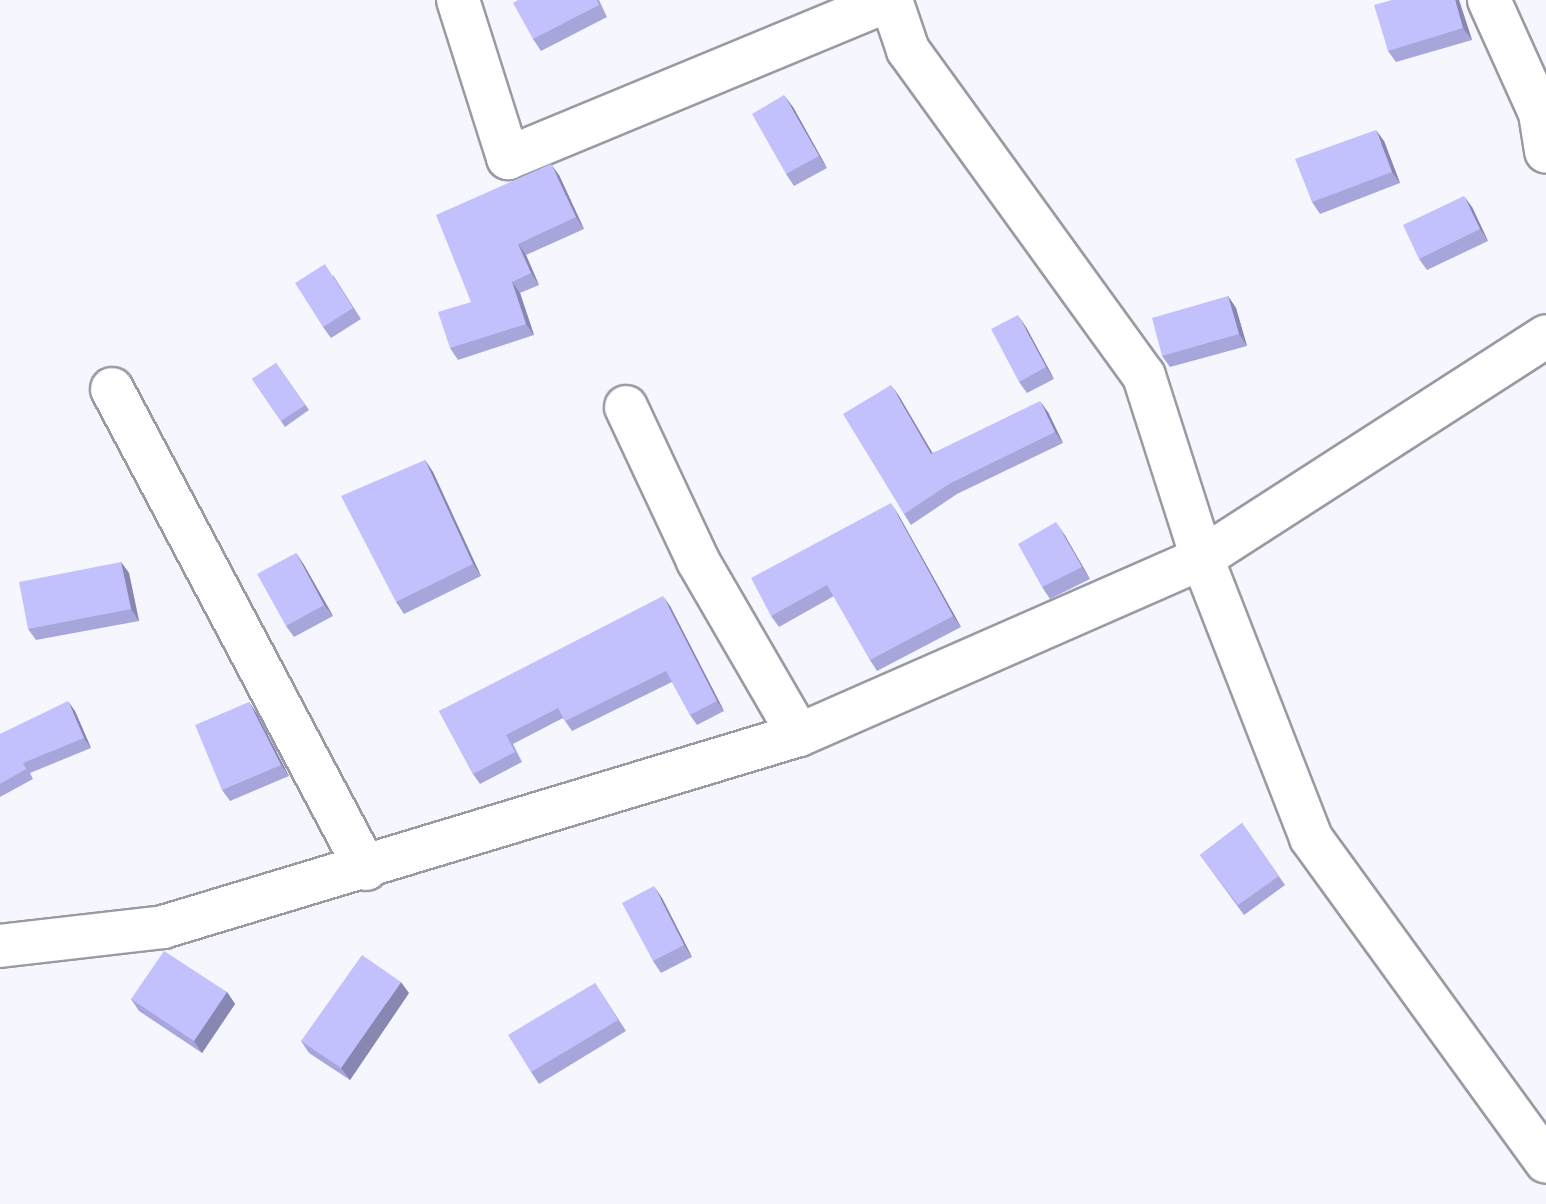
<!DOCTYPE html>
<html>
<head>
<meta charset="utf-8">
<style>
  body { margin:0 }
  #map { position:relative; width:1546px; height:1204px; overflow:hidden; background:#f6f6ff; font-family:"Space Grotesk",sans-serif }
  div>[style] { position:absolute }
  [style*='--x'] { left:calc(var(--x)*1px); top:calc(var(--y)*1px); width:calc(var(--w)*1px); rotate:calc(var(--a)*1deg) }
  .roads { filter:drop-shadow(2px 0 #9a9aa4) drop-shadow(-2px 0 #9a9aa4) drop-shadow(0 2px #9a9aa4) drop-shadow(0 -2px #9a9aa4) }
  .minor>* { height:42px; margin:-21px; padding:0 21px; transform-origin:21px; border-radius:21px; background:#fff }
  .wall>* { inset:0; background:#a7a6da }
  .shaded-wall>* { inset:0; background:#8887b1 }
  .building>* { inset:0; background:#c2c1fd }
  span { translate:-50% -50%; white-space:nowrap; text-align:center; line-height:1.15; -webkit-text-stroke:8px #f6f6ff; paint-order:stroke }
</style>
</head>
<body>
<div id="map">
  <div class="roads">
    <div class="minor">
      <i style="--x:458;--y:0;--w:166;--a:72.4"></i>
      <i style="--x:508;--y:158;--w:412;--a:-22.5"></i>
      <i style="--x:891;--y:0;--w:53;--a:71.2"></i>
      <i style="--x:908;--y:50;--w:402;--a:54.1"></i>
      <i style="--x:1144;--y:376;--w:191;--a:72.3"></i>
      <i style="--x:1202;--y:558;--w:300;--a:68.7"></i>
      <i style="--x:1311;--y:838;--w:400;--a:54"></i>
      <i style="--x:1489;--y:0;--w:124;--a:65.7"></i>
      <i style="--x:1540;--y:113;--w:39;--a:81"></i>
      <i style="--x:112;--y:389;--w:543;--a:62.11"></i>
      <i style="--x:626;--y:407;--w:170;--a:64.9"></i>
      <i style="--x:698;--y:561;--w:201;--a:59.9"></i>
      <i style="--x:0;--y:946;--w:164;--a:-6.6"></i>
      <i style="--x:163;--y:927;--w:664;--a:-16.8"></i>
      <i style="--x:799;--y:735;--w:440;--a:-23.7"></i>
      <i style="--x:1202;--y:558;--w:409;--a:-32.8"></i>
    </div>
  </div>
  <div class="wall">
    <i style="clip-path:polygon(518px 0,599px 0,607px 17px,541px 51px,533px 39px)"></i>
    <i style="clip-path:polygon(1459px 0,1472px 40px,1396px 62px,1388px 51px)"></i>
    <i style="clip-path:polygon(793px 107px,827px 168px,794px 186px,786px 174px)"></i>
    <i style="clip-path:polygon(1384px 141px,1400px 183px,1320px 214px,1312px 202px)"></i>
    <i style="clip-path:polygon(559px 175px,584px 229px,526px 255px,539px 285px,520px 293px,534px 335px,458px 360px,450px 348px,471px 302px)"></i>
    <i style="clip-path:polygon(1472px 207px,1488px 241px,1427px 270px,1419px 259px)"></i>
    <i style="clip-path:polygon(333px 275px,361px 319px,331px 338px,323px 327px)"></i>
    <i style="clip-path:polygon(1228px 296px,1236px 308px,1247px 346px,1170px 367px,1162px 356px)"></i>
    <i style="clip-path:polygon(1026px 327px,1054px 379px,1027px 393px,1019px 382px)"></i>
    <i style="clip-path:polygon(276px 363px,309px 410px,285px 427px,252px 379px)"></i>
    <i style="clip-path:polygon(899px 396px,932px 453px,1048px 412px,1063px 443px,957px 494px,911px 525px,904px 514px)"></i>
    <i style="clip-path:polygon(425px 460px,433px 472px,481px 576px,404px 614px,396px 602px)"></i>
    <i style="clip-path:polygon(898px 514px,961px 627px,877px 671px,870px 660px,834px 596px,779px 627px,771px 616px)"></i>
    <i style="clip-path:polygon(1064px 534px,1090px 579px,1050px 599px,1042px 587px)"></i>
    <i style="clip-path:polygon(296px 553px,304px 565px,333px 616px,294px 637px,286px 626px)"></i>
    <i style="clip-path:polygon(121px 562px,129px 573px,139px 621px,36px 640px,28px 629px)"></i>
    <i style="clip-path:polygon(670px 606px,724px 711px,697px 725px,690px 715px,672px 682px,572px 731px,563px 718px,513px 744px,522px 762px,480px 784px,473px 774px,439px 711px)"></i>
    <i style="clip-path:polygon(249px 702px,257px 714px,289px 776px,230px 801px,222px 790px)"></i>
    <i style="clip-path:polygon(75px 711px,91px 748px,30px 773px,33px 779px,0 797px,0 734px)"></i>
    <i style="clip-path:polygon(1242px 823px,1285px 885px,1244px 915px,1200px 855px)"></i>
    <i style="clip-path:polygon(662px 898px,692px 957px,661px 973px,653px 961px)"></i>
    <i style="clip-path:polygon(595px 983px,626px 1031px,539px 1084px,531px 1072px)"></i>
    <i style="clip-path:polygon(227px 992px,235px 1004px,202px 1053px,139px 1011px,131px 999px)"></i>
    <i style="clip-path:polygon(409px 993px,350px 1080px,309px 1053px,301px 1041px)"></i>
  </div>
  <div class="shaded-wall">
    <i style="clip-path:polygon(1455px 0,1459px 0,1472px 40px,1463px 28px)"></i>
    <i style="clip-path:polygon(784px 95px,793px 107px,827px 168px,819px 156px)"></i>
    <i style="clip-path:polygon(1376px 130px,1384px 141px,1400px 183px,1392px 172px)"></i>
    <i style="clip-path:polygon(551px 164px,559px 175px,584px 229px,576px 217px)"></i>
    <i style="clip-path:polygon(1464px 196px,1472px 207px,1488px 241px,1480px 229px)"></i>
    <i style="clip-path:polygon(518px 244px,526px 255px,539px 285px,531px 273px)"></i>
    <i style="clip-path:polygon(512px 282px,520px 293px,534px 335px,526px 324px)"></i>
    <i style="clip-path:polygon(1228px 296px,1236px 308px,1247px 346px,1239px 334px)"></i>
    <i style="clip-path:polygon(1018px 315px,1026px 327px,1054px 379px,1046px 367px)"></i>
    <i style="clip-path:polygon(891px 385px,899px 396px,939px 464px,931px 454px)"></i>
    <i style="clip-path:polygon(1040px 401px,1048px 412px,1063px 443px,1055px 432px)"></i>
    <i style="clip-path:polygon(425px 460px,433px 472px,481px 576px,473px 564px)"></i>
    <i style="clip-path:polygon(891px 503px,898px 514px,961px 627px,953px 616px)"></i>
    <i style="clip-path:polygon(1056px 522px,1064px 534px,1090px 579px,1082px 567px)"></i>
    <i style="clip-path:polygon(296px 553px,304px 565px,333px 616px,324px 605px)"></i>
    <i style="clip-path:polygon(121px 562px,129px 573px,139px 621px,131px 609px)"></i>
    <i style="clip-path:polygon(663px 596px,670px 606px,724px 711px,717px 701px)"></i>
    <i style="clip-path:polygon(68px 701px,75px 711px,91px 748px,84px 738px)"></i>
    <i style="clip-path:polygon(249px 702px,257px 714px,289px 776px,281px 765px)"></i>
    <i style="clip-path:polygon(654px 886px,662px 898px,692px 957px,684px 945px)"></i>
    <i style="clip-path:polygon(401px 982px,409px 993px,350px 1080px,341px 1068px)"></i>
    <i style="clip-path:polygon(227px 992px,235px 1004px,202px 1053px,194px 1041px)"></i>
  </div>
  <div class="building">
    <i style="clip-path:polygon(518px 0,597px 0,599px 5px,533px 39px,513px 3px)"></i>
    <i style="clip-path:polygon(1392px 0,1455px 0,1463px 28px,1388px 51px,1374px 5px)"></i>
    <i style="clip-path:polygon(784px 95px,819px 156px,786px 174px,752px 114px)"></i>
    <i style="clip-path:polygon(1376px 130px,1392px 172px,1312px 202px,1295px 159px)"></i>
    <i style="clip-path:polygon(551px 164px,576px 217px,518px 244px,531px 273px,512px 282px,526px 324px,450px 348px,438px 312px,471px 302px,436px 215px)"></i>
    <i style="clip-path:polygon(1464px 196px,1480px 229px,1419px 259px,1403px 225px)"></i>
    <i style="clip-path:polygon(325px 264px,353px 308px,323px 327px,295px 283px)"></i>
    <i style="clip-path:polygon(1228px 296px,1239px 334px,1162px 356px,1152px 318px)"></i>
    <i style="clip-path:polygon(1018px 315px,1046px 367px,1019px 382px,991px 329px)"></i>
    <i style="clip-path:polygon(276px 363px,305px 405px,281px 421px,252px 379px)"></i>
    <i style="clip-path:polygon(891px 385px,931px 454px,1040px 401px,1055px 432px,949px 484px,904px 514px,843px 414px)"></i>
    <i style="clip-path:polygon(425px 460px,473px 564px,396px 602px,341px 496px)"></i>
    <i style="clip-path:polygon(891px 503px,953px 616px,870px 660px,827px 585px,771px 616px,751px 578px)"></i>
    <i style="clip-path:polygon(1056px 522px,1082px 567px,1042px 587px,1018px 544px)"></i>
    <i style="clip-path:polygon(296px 553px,324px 605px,286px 626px,257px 574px)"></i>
    <i style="clip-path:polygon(121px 562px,131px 609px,28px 629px,19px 582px)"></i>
    <i style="clip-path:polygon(663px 596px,717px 701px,690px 715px,666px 671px,565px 721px,558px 708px,506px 735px,515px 752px,473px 774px,439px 711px)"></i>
    <i style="clip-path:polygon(68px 701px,84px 738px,23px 763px,26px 769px,0 784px,0 734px)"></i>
    <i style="clip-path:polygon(249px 702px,281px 765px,222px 790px,195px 725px)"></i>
    <i style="clip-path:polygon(1242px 823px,1279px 876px,1238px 905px,1200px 855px)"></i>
    <i style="clip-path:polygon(654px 886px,684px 945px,653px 961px,622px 903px)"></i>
    <i style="clip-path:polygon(164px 951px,227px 992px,194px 1041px,131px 999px)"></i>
    <i style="clip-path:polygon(362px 955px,401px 982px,341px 1068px,301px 1041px)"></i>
    <i style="clip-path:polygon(595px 983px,618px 1020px,531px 1072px,508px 1035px)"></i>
  </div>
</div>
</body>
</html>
